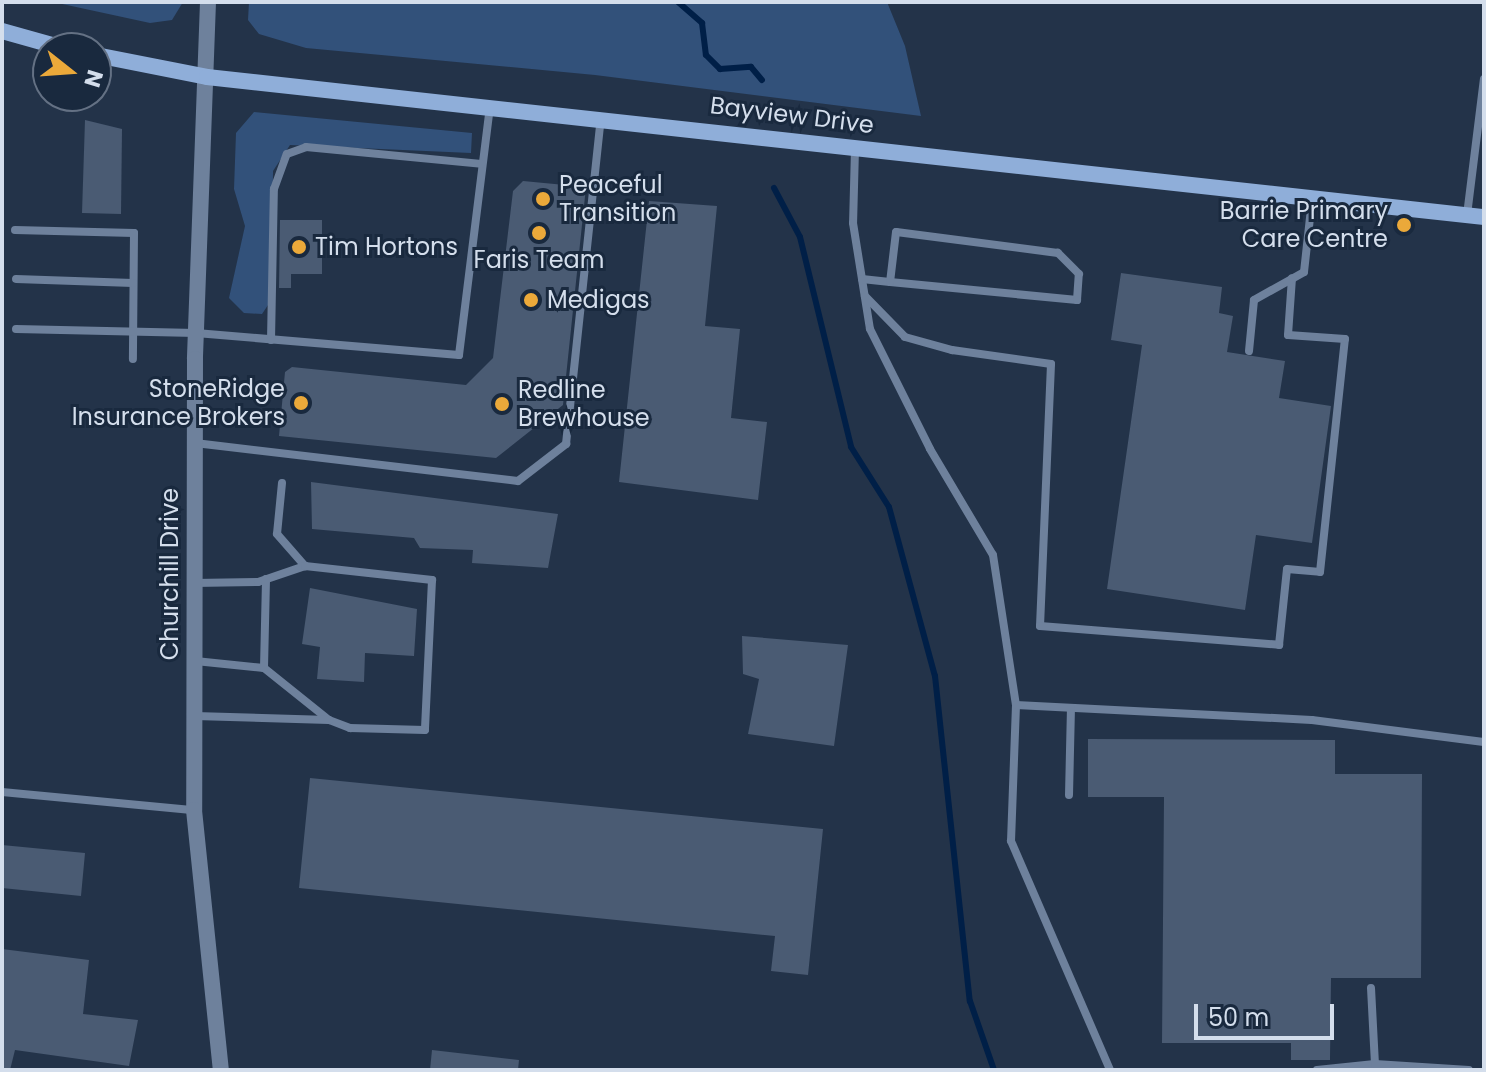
<!DOCTYPE html>
<html>
<head>
<meta charset="utf-8">
<style>
  body { margin:0 }
  #map { position:relative; width:1486px; height:1072px; overflow:hidden; background:#233349; font-family:Poppins,sans-serif }
  div>[style] { position:absolute }
  [style*='--x'] { left:calc(var(--x)*1px); top:calc(var(--y)*1px); width:calc(var(--w)*1px); rotate:calc(var(--a)*1deg) }
  .green>* { inset:0; background:#32517a }
  .stream>* { height:6px; margin:-3px; padding:0 3px; transform-origin:3px; border-radius:3px; background:#001f47 }
  .building>* { inset:0; background:#4a5b73 }
  .lane>* { height:8px; margin:-4px; padding:0 4px; transform-origin:4px; border-radius:4px; background:#6e819c }
  .street>* { height:16px; margin:-8px; padding:0 8px; transform-origin:8px; border-radius:8px; background:#6e819c }
  .secondary>* { height:16px; margin:-8px; padding:0 8px; transform-origin:8px; border-radius:8px; background:#8faed9 }
  .dots>* { width:22px; height:22px; translate:-50% -50%; box-sizing:border-box; border:4px solid #19293e; border-radius:50% }
  span { translate:-50% -50%; white-space:nowrap; text-align:center; line-height:1.15; -webkit-text-stroke:6px #19293e; paint-order:stroke }
  .street-label { font-size:24px; color:#d4deec }
  .poi-label { font-size:24px; color:#d4deec }
  .left { translate:0 -50%; text-align:left }
  .right { translate:-100% -50%; text-align:right }
  .frame { position:absolute; inset:0; border:4px solid #d4deec; pointer-events:none }
  .north { position:absolute; left:32px; top:32px; width:80px; height:80px; box-sizing:border-box; background:#19293e; border:2px solid #647184; border-radius:50%; rotate:107deg; font-size:22px; font-weight:700; line-height:32px; text-align:center; color:#d4deec }
  .north::after { content:''; display:block; margin:auto; width:28px; height:36px; background:#eba93a; clip-path:polygon(50% 0,100% 100%,50% 72%,0 100%) }
  .scale { position:absolute; left:1194px; top:1004px; width:140px; height:36px; box-sizing:border-box; border:4px solid #d4deec; border-top:0; padding-left:10px; font-size:24px; line-height:28px; white-space:nowrap; color:#d4deec; -webkit-text-stroke:6px #19293e; paint-order:stroke }
</style>
</head>
<body>
<div id="map">
  <div class="green">
    <i style="clip-path:polygon(53px 2px,183px 2px,172px 20px,150px 23px)"></i>
    <i style="clip-path:polygon(249px 2px,887px 2px,905px 46px,921px 116px,595px 75px,306px 48px,259px 34px,248px 20px)"></i>
    <i style="clip-path:polygon(254px 112px,472px 133px,471px 153px,290px 145px,273px 171px,272px 299px,262px 314px,244px 313px,229px 298px,245px 226px,234px 189px,236px 133px)"></i>
  </div>
  <div class="stream">
    <i style="--x:678;--y:2;--w:32;--a:41"></i>
    <i style="--x:702;--y:23;--w:32;--a:83"></i>
    <i style="--x:706;--y:55;--w:20;--a:45"></i>
    <i style="--x:720;--y:69;--w:31;--a:-4"></i>
    <i style="--x:751;--y:67;--w:17;--a:50"></i>
    <i style="--x:774;--y:188;--w:55;--a:62"></i>
    <i style="--x:800;--y:237;--w:216;--a:76.3"></i>
    <i style="--x:851;--y:447;--w:71;--a:57.7"></i>
    <i style="--x:889;--y:507;--w:175;--a:74.8"></i>
    <i style="--x:935;--y:676;--w:327;--a:83.9"></i>
    <i style="--x:970;--y:1001;--w:73;--a:70.8"></i>
  </div>
  <div class="building">
    <i style="clip-path:polygon(85px 120px,122px 129px,121px 214px,82px 213px)"></i>
    <i style="clip-path:polygon(523px 181px,586px 187px,563px 405px,496px 458px,279px 436px,285px 372px,292px 367px,466px 385px,493px 358px,513px 191px)"></i>
    <i style="clip-path:polygon(649px 201px,717px 206px,705px 326px,740px 329px,731px 418px,767px 422px,758px 500px,619px 482px)"></i>
    <i style="clip-path:polygon(280px 220px,322px 220px,322px 274px,291px 274px,291px 288px,279px 288px)"></i>
    <i style="clip-path:polygon(1121px 273px,1222px 287px,1219px 313px,1233px 316px,1227px 352px,1285px 361px,1279px 398px,1331px 406px,1312px 543px,1256px 535px,1245px 610px,1107px 589px,1142px 345px,1111px 340px)"></i>
    <i style="clip-path:polygon(311px 482px,558px 514px,548px 568px,472px 563px,473px 550px,420px 548px,414px 538px,312px 529px)"></i>
    <i style="clip-path:polygon(310px 588px,417px 609px,414px 656px,365px 653px,364px 682px,317px 679px,320px 647px,302px 644px)"></i>
    <i style="clip-path:polygon(742px 636px,848px 645px,834px 746px,748px 734px,759px 679px,743px 674px)"></i>
    <i style="clip-path:polygon(1088px 739px,1335px 740px,1335px 774px,1422px 774px,1421px 978px,1331px 978px,1330px 1060px,1291px 1060px,1291px 1043px,1162px 1043px,1164px 797px,1088px 797px)"></i>
    <i style="clip-path:polygon(310px 778px,823px 829px,808px 975px,771px 971px,775px 936px,299px 888px)"></i>
    <i style="clip-path:polygon(2px 845px,85px 853px,81px 896px,2px 888px)"></i>
    <i style="clip-path:polygon(2px 949px,89px 960px,83px 1014px,138px 1020px,129px 1066px,15px 1050px,10px 1070px,2px 1070px)"></i>
    <i style="clip-path:polygon(432px 1050px,519px 1060px,518px 1070px,430px 1070px)"></i>
  </div>
  <div class="lane">
    <i style="--x:855;--y:149;--w:74;--a:91.5"></i>
    <i style="--x:853;--y:223;--w:107;--a:80.9"></i>
    <i style="--x:870;--y:329;--w:134;--a:63.4"></i>
    <i style="--x:930;--y:449;--w:123;--a:59.3"></i>
    <i style="--x:993;--y:555;--w:152;--a:81.3"></i>
    <i style="--x:1016;--y:705;--w:136;--a:92.1"></i>
    <i style="--x:1011;--y:841;--w:249;--a:66.6"></i>
    <i style="--x:1467;--y:215;--w:137;--a:-82.9"></i>
    <i style="--x:15;--y:230;--w:119;--a:1.4"></i>
    <i style="--x:134;--y:233;--w:126;--a:90.5"></i>
    <i style="--x:16;--y:279;--w:117;--a:2"></i>
    <i style="--x:862;--y:279;--w:28;--a:6"></i>
    <i style="--x:890;--y:282;--w:188;--a:5.5"></i>
    <i style="--x:1077;--y:300;--w:26;--a:-86"></i>
    <i style="--x:1079;--y:274;--w:30;--a:-135"></i>
    <i style="--x:1058;--y:253;--w:163;--a:-172.6"></i>
    <i style="--x:896;--y:232;--w:50;--a:96.8"></i>
    <i style="--x:865;--y:296;--w:57;--a:45.7"></i>
    <i style="--x:905;--y:337;--w:49;--a:15.5"></i>
    <i style="--x:952;--y:350;--w:100;--a:8"></i>
    <i style="--x:1051;--y:364;--w:262;--a:92.4"></i>
    <i style="--x:1040;--y:626;--w:240;--a:4.5"></i>
    <i style="--x:1279;--y:645;--w:76;--a:-84"></i>
    <i style="--x:1287;--y:569;--w:33;--a:5"></i>
    <i style="--x:1320;--y:572;--w:234;--a:-83.9"></i>
    <i style="--x:1345;--y:339;--w:57;--a:-176"></i>
    <i style="--x:1288;--y:335;--w:57;--a:-86"></i>
    <i style="--x:16;--y:329;--w:180;--a:1.3"></i>
    <i style="--x:196;--y:333;--w:264;--a:4.8"></i>
    <i style="--x:459;--y:355;--w:252;--a:-82.9"></i>
    <i style="--x:271;--y:340;--w:151;--a:-88.9"></i>
    <i style="--x:274;--y:189;--w:37;--a:-70"></i>
    <i style="--x:287;--y:154;--w:20;--a:-20"></i>
    <i style="--x:306;--y:147;--w:176;--a:5.5"></i>
    <i style="--x:1249;--y:351;--w:51;--a:-84.4"></i>
    <i style="--x:1254;--y:300;--w:57;--a:-29.2"></i>
    <i style="--x:1304;--y:272;--w:73;--a:-83.7"></i>
    <i style="--x:195;--y:443;--w:325;--a:6.7"></i>
    <i style="--x:518;--y:481;--w:61;--a:-37.6"></i>
    <i style="--x:566;--y:444;--w:329;--a:-83.9"></i>
    <i style="--x:282;--y:483;--w:51;--a:95.6"></i>
    <i style="--x:277;--y:534;--w:43;--a:48.8"></i>
    <i style="--x:194;--y:583;--w:64;--a:-0.9"></i>
    <i style="--x:258;--y:582;--w:50;--a:-18.8"></i>
    <i style="--x:305;--y:566;--w:128;--a:6.3"></i>
    <i style="--x:432;--y:580;--w:150;--a:92.7"></i>
    <i style="--x:425;--y:730;--w:75;--a:-178.5"></i>
    <i style="--x:350;--y:728;--w:22;--a:-159"></i>
    <i style="--x:329;--y:720;--w:83;--a:-141.3"></i>
    <i style="--x:264;--y:668;--w:69;--a:-174.2"></i>
    <i style="--x:264;--y:668;--w:89;--a:-88.7"></i>
    <i style="--x:1016;--y:705;--w:296;--a:2.9"></i>
    <i style="--x:1312;--y:720;--w:173;--a:7.3"></i>
    <i style="--x:195;--y:716;--w:134;--a:1.7"></i>
    <i style="--x:2;--y:792;--w:193;--a:5.4"></i>
    <i style="--x:1069;--y:795;--w:87;--a:-88.7"></i>
    <i style="--x:1371;--y:988;--w:76;--a:87"></i>
    <i style="--x:1317;--y:1070;--w:58;--a:-5.9"></i>
    <i style="--x:1375;--y:1064;--w:94;--a:3.7"></i>
  </div>
  <div class="street">
    <i style="--x:208;--y:2;--w:357;--a:92.1"></i>
    <i style="--x:195;--y:359;--w:451;--a:90.1"></i>
    <i style="--x:194;--y:810;--w:261;--a:84.1"></i>
  </div>
  <div class="secondary">
    <i style="--x:2;--y:31;--w:63;--a:15.6"></i>
    <i style="--x:96;--y:55;--w:113;--a:11.2"></i>
    <i style="--x:207;--y:77;--w:1285;--a:6.26"></i>
  </div>
  <div class="dots">
    <i style="left:543px;top:199px;background:#eba93a"></i>
    <i style="left:1404px;top:225px;background:#eba93a"></i>
    <i style="left:539px;top:233px;background:#eba93a"></i>
    <i style="left:299px;top:247px;background:#eba93a"></i>
    <i style="left:531px;top:300px;background:#eba93a"></i>
    <i style="left:301px;top:403px;background:#eba93a"></i>
    <i style="left:502px;top:404px;background:#eba93a"></i>
  </div>
  <div class="street-label">
    <span style="left:792px;top:115px;rotate:7deg">Bayview Drive</span>
    <span style="left:170px;top:574px;rotate:-90deg">Churchill Drive</span>
  </div>
  <div class="poi-label">
    <span class="left" style="left:559px;top:199px">Peaceful<br>Transition</span>
    <span class="right" style="left:1388px;top:225px">Barrie Primary<br>Care Centre</span>
    <span class="left" style="left:315px;top:247px">Tim Hortons</span>
    <span style="left:539px;top:260px">Faris Team</span>
    <span class="left" style="left:547px;top:300px">Medigas</span>
    <span class="right" style="left:285px;top:403px">StoneRidge<br>Insurance Brokers</span>
    <span class="left" style="left:518px;top:404px">Redline<br>Brewhouse</span>
  </div>
  <div class="frame"></div>
  <div class="north">N</div>
  <div class="scale">50 m</div>
</div>
</body>
</html>
